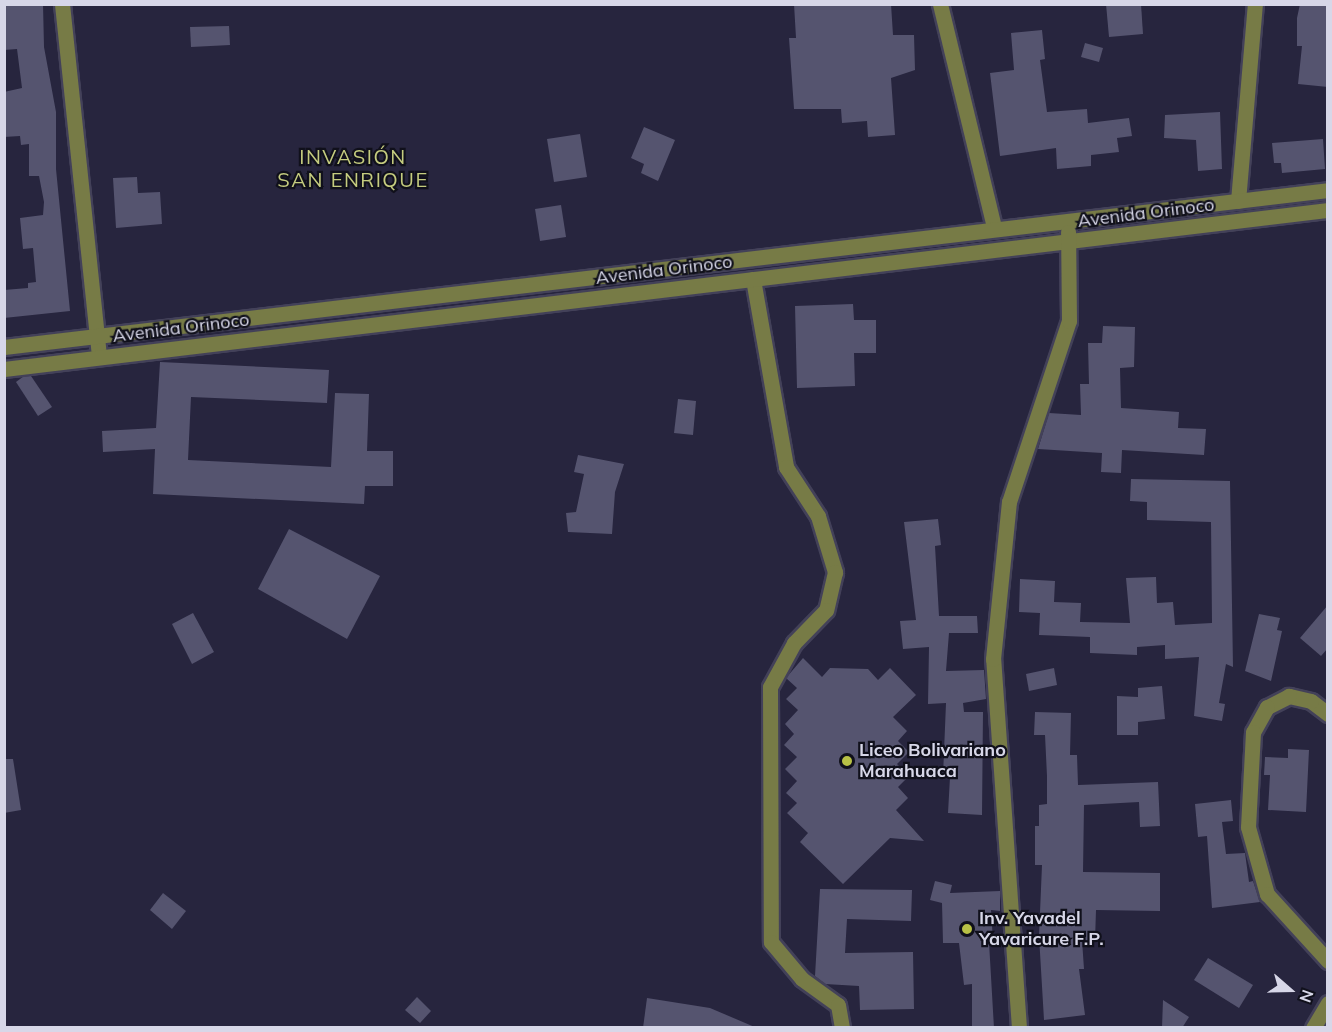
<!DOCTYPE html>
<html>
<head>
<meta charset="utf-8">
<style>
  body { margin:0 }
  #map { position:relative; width:1332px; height:1032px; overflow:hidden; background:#27253e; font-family:Mulish,sans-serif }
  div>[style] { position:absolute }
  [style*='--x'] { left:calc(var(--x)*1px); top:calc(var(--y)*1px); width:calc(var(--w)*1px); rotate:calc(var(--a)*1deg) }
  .building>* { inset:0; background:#55546f }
  .roads { filter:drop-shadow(2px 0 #434159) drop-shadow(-2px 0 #434159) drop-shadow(0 2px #434159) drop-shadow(0 -2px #434159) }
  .minor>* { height:15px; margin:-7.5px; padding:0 7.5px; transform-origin:7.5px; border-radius:7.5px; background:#777b46 }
  .dots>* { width:16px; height:16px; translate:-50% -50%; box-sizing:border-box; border:3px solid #10101b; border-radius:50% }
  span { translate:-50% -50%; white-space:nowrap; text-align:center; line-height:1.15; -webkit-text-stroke:4.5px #10101b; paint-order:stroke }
  .street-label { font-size:18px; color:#d7d7e8 }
  .poi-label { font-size:18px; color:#d7d7e8; font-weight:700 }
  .left { translate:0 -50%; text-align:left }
  .neighbourhood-label { font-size:20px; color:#c5cc7f; letter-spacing:1.5px }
  .frame { position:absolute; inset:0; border:6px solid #d7d7e8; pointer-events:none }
  .north { position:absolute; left:1260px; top:960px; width:60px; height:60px; -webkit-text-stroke:4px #10101b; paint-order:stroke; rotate:110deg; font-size:16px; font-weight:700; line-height:24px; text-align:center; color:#d7d7e8 }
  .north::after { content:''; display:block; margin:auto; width:21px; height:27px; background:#d7d7e8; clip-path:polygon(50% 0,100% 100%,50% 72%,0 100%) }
</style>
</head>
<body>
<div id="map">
  <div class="building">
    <i style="clip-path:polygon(4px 4px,43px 4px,44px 47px,56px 112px,56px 169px,70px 311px,4px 318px,4px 290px,28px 288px,28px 283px,36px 282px,33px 248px,23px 249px,20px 218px,43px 215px,44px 202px,39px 176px,29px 176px,29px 144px,21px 145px,20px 136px,4px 137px,4px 92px,22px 88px,17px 49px,4px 50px)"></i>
    <i style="clip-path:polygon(794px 4px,891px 4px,893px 35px,914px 35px,915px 70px,891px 78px,895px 135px,868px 137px,867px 121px,842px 123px,841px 109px,794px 109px,789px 38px,796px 38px)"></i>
    <i style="clip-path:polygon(1106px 4px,1141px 4px,1143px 34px,1109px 37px)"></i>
    <i style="clip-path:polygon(1300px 4px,1328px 4px,1328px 87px,1298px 84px,1302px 46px,1297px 46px,1297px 18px)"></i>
    <i style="clip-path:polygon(229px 26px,230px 45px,191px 47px,190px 27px)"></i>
    <i style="clip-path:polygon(1042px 30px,1045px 59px,1040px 60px,1047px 112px,1087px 109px,1088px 123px,1129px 118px,1132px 136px,1117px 138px,1119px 152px,1091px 155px,1091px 166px,1057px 169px,1056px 148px,1000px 156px,990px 73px,1014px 70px,1011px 33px)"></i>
    <i style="clip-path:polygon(1085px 43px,1103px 48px,1099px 62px,1081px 57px)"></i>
    <i style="clip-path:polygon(1220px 112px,1222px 169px,1198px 171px,1196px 140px,1164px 138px,1165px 115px)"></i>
    <i style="clip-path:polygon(644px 127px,675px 140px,658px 181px,641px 173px,644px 164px,631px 158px)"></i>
    <i style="clip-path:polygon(580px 134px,587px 177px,554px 182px,547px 139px)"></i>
    <i style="clip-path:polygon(1323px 139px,1325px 169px,1282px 173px,1281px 163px,1274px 163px,1272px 143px)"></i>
    <i style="clip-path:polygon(137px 177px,138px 193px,160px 192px,162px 224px,116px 228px,113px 178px)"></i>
    <i style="clip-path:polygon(561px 205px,566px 237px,540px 241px,535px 209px)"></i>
    <i style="clip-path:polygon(853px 304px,854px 320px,876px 320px,876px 353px,854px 353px,855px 386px,797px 388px,795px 306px)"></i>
    <i style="clip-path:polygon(1103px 326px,1135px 327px,1134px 367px,1120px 368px,1121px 408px,1179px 412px,1178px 428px,1206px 429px,1204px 455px,1122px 450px,1121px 473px,1101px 472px,1102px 453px,1038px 449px,1049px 413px,1081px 415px,1080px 384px,1089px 384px,1088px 343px,1102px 343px)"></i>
    <i style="clip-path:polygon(160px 362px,329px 370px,327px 403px,191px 397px,188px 460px,331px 467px,335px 393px,369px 394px,367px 451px,393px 451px,393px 486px,365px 486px,364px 504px,153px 494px,155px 449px,103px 452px,102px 431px,156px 428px)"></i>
    <i style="clip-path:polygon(24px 376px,31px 376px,52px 407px,38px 416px,16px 382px)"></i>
    <i style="clip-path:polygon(678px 399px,696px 401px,693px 435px,674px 433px)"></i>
    <i style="clip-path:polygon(578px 455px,624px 464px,615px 492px,612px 534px,568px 532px,566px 513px,576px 512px,584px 474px,574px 472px)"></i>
    <i style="clip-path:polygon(1131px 479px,1230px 481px,1233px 667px,1226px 664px,1219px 703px,1225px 704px,1222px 721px,1194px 716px,1199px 657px,1165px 659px,1165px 645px,1137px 647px,1137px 655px,1090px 653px,1090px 637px,1039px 635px,1040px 613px,1019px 612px,1020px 579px,1055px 581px,1054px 602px,1081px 603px,1080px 622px,1130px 623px,1126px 578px,1156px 577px,1157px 603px,1173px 602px,1175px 625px,1212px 623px,1211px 522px,1147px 520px,1147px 502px,1130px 501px)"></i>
    <i style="clip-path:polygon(938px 519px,941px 545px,935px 546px,939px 616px,977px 616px,978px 633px,949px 633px,946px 671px,984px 670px,986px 699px,963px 703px,964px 712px,983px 712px,982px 815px,948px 813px,950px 777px,943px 776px,946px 703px,928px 704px,929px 647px,903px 649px,900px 621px,916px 620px,904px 522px)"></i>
    <i style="clip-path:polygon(289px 529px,380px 576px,347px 639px,258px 589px)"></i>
    <i style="clip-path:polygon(1328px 605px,1328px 648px,1321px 656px,1300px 638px)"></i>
    <i style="clip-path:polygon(193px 613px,214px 652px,192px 664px,172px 624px)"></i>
    <i style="clip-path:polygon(1259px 614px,1280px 618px,1277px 630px,1282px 631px,1271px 681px,1245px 671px)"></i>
    <i style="clip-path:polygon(803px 658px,822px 677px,830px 668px,868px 669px,878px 680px,890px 668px,916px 695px,893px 717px,907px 731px,898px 741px,909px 752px,897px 764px,909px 776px,898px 787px,908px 798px,896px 810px,924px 841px,890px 838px,843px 884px,800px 842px,808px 833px,787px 813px,797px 803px,786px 793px,797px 781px,785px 769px,797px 757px,784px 745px,794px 734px,785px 724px,798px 710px,786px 699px,797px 688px,786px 678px)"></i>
    <i style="clip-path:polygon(1054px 668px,1057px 685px,1029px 691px,1026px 674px)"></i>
    <i style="clip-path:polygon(1162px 686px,1165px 719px,1138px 722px,1138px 735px,1117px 735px,1117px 696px,1138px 697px,1138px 688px)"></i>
    <i style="clip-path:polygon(1035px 712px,1071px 713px,1070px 755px,1077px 755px,1078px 785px,1158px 782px,1160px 826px,1140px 827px,1139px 802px,1084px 805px,1083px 872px,1160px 873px,1160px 911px,1096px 910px,1095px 941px,1082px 940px,1084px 969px,1079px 969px,1085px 1015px,1044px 1020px,1039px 936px,1042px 865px,1035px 865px,1035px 826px,1039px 826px,1039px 805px,1047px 804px,1047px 776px,1045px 735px,1034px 735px)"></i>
    <i style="clip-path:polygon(1288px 749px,1309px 750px,1306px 812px,1268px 810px,1270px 775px,1264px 775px,1265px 757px,1288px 758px)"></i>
    <i style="clip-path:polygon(4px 759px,13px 759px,21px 810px,4px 813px)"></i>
    <i style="clip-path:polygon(1231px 800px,1233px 821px,1222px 822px,1226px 854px,1245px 853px,1249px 882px,1253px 881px,1260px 902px,1212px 908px,1207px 836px,1198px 837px,1195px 804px)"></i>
    <i style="clip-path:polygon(935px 881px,952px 885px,950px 893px,1000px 891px,1000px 911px,991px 910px,993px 941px,989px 942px,994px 1028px,972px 1028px,972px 984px,964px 985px,959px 943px,943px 943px,942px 903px,930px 900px)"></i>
    <i style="clip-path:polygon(820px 889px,912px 890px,911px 921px,847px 919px,845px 953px,913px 952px,914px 1009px,860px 1010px,859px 986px,825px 984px,815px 976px)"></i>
    <i style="clip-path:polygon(163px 893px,186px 911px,172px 929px,150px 910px)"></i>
    <i style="clip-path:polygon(1208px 958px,1253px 985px,1239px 1008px,1194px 980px)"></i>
    <i style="clip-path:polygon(417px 997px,431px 1011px,420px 1023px,405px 1010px)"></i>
    <i style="clip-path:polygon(647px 998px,710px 1008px,757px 1028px,643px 1028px)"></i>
    <i style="clip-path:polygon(1163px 1000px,1189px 1017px,1182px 1028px,1162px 1028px)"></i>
  </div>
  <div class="roads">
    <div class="minor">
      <i style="--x:62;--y:4;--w:347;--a:84"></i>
      <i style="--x:940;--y:4;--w:230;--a:76.4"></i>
      <i style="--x:1238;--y:201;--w:198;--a:-85.1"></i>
      <i style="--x:753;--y:279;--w:191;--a:80"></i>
      <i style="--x:786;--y:467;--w:59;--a:56.9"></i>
      <i style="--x:818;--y:516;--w:59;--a:73.1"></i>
      <i style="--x:835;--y:572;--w:39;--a:103"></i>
      <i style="--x:826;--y:610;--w:46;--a:134.1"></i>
      <i style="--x:794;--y:643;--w:50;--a:118.6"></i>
      <i style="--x:770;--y:687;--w:255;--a:89.8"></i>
      <i style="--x:771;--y:942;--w:48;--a:50"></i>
      <i style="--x:802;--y:979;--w:44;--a:35.8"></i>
      <i style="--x:838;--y:1005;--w:23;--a:80"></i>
      <i style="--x:4;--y:347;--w:1333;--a:-6.76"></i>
      <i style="--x:4;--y:369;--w:1334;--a:-6.85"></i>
      <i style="--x:1328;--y:714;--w:21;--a:-143"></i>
      <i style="--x:1311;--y:701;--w:23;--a:-167"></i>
      <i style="--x:1289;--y:696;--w:25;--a:153"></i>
      <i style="--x:1267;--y:707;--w:29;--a:119"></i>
      <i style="--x:1253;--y:732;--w:95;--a:93"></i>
      <i style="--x:1248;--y:827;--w:70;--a:74.2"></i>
      <i style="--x:1267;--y:894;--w:91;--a:47.7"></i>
      <i style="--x:1019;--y:1028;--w:370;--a:-94"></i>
      <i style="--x:993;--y:659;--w:158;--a:-84.2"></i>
      <i style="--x:1009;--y:502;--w:191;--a:-71.7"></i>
      <i style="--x:1069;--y:321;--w:89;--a:-90.6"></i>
      <i style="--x:1313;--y:1028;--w:29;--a:-59"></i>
    </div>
  </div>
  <div class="dots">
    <i style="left:847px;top:761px;background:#b8c146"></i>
    <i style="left:967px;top:929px;background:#b8c146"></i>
  </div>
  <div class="street-label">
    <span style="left:1146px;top:213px;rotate:-7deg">Avenida Orinoco</span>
    <span style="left:664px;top:270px;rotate:-7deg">Avenida Orinoco</span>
    <span style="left:181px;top:328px;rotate:-7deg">Avenida Orinoco</span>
  </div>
  <div class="poi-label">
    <span class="left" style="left:859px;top:761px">Liceo Bolivariano<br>Marahuaca</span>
    <span class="left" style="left:979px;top:929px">Inv. Yavadel<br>Yavaricure F.P.</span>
  </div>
  <div class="neighbourhood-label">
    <span style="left:353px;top:168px">INVASIÓN<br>SAN ENRIQUE</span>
  </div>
  <div class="frame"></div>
  <div class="north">N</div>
</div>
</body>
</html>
